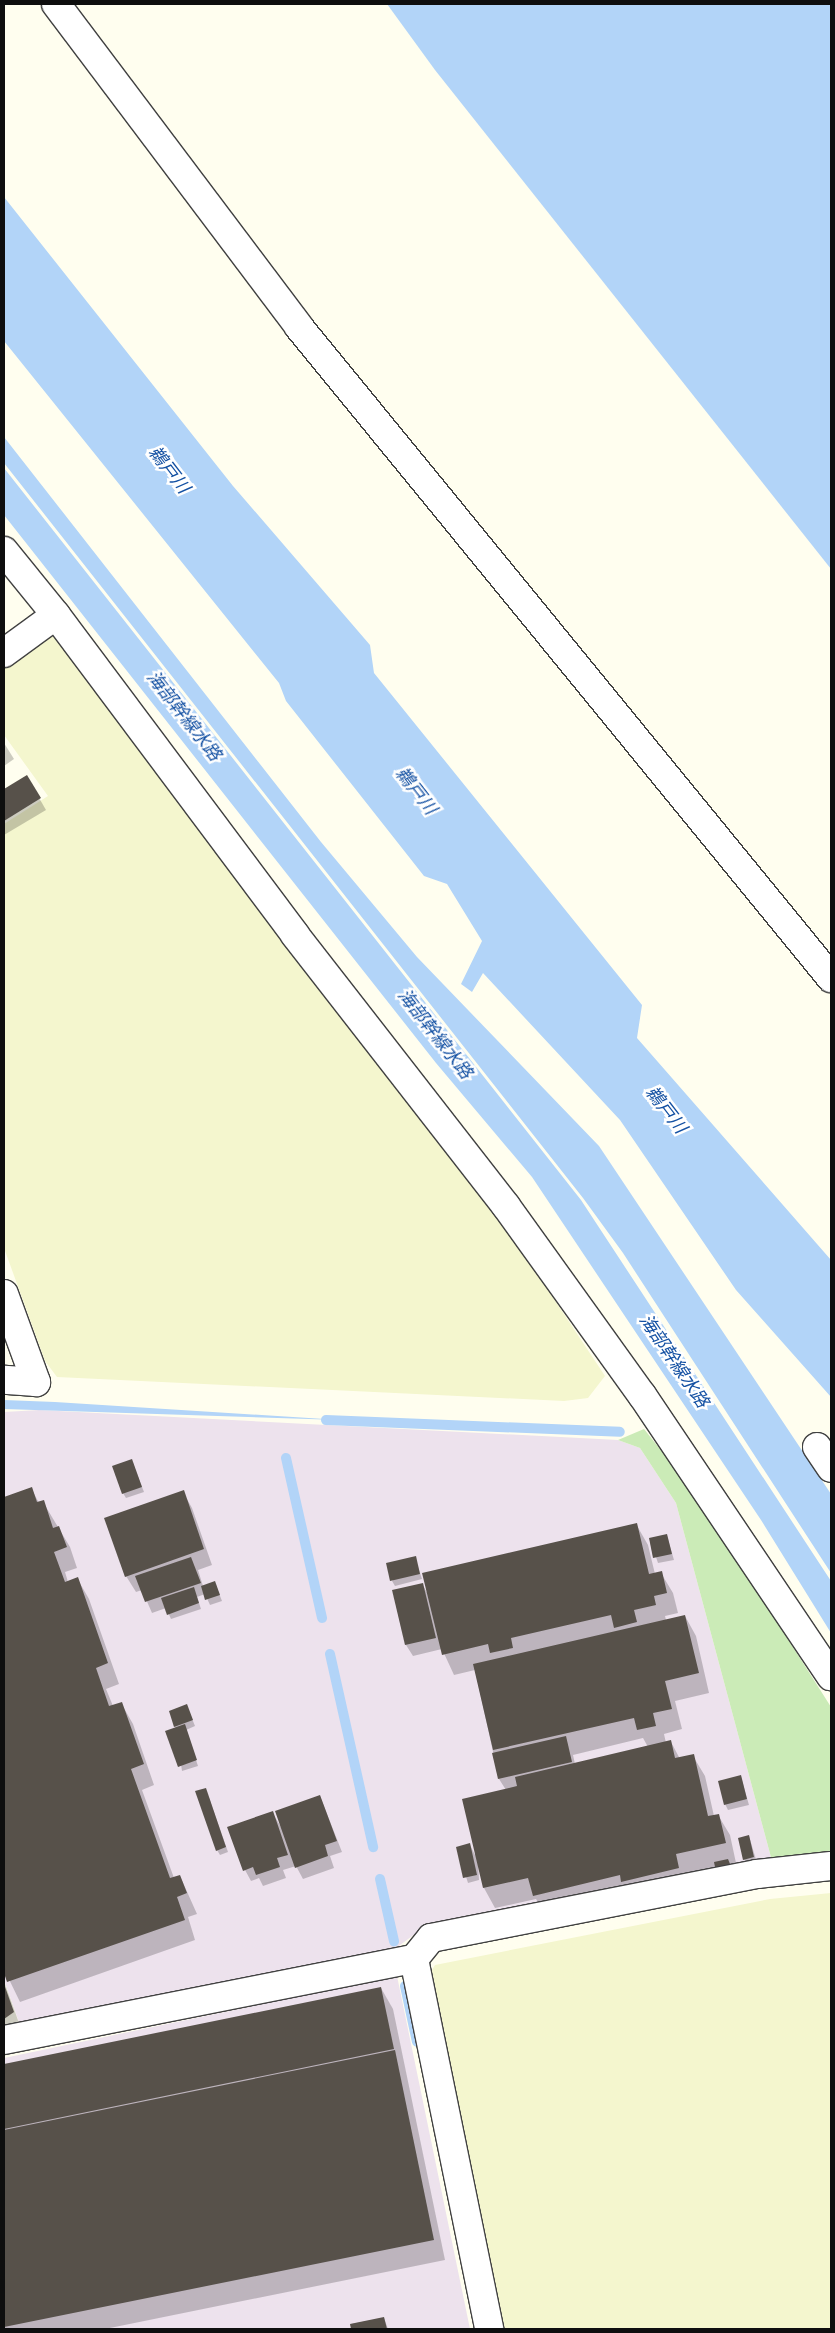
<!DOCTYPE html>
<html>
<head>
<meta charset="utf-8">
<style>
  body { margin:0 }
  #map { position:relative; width:835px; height:2333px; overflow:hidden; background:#fffeef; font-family:Bitter,"Noto Sans JP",serif }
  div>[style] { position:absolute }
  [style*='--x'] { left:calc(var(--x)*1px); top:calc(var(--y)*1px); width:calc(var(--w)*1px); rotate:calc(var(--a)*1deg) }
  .industrial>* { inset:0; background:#ede2ed }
  .farmland>* { inset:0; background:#f4f6ce }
  .green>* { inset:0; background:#cbebb7 }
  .water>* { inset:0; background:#b2d4f8 }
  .shadow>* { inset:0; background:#0003 }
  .stream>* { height:10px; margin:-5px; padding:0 5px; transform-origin:5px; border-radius:5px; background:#b2d4f8 }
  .building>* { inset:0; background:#57514a }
  .roads { filter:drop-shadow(1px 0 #414141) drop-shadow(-1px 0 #414141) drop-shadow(0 1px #414141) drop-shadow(0 -1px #414141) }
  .street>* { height:28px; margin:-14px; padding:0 14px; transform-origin:14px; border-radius:14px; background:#fff }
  span { translate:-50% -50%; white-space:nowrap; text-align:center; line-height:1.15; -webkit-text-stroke:5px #fff; paint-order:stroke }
  .water-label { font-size:18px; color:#1451a3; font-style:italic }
  .frame { position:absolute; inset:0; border:5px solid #0e0e0e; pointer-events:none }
</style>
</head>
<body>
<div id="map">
  <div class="industrial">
    <i style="clip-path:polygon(39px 1410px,618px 1440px,640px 1448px,676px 1503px,772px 1861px,419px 1931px,392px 1951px,20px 2025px,4px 1980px,4px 1412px)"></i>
    <i style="clip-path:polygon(397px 1976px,470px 2329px,4px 2329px,4px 2058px)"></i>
  </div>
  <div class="farmland">
    <i style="clip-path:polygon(55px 630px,493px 1207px,605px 1376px,588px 1398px,564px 1401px,57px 1377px,45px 1361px,4px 1248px,4px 824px,48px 796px,4px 735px,4px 667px)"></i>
    <i style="clip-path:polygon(831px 1893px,831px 2329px,498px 2329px,426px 1980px,435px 1965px,770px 1899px)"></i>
  </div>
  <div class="green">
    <i style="clip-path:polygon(644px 1429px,696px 1494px,831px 1707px,831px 1857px,772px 1861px,676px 1503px,640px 1448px,618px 1440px)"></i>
  </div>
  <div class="water">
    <i style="clip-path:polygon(387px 4px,831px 4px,831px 569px,435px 70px)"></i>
    <i style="clip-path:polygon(4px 197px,233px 486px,370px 645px,374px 673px,642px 1005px,637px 1038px,831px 1260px,831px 1397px,736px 1290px,620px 1120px,483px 973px,472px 992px,461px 984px,482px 941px,447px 884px,424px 876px,286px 701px,279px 683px,4px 341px)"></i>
    <i style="clip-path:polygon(4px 437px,321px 842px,417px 957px,599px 1146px,831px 1494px,831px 1573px,623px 1253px,583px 1198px,4px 463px)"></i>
    <i style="clip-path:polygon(4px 468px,581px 1200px,831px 1581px,831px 1633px,761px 1520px,532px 1177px,436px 1063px,4px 515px)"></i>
    <i style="clip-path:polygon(4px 1400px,55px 1402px,340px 1420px,4px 1409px)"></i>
  </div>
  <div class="shadow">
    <i style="clip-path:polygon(4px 743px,14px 759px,4px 766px)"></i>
    <i style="clip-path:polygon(27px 777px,46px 810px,4px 835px,4px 791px)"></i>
    <i style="clip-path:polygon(132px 1461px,144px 1492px,126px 1498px,123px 1493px)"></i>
    <i style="clip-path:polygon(31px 1488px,39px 1503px,43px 1502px,70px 1547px,77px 1568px,65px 1572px,68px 1582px,77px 1578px,89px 1599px,119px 1684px,106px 1689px,113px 1706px,121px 1703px,133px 1724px,154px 1785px,142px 1790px,174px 1878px,180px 1876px,197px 1914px,188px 1917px,195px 1940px,20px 2002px,4px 1969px,4px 1498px)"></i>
    <i style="clip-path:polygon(183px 1492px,192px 1508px,212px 1565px,198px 1570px,203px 1586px,215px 1583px,222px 1601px,210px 1605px,205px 1594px,197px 1597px,201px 1609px,171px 1619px,166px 1608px,152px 1613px,142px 1590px,136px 1592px,126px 1576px)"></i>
    <i style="clip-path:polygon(evenodd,636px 1524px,648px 1545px,655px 1574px,661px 1573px,673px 1593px,678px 1613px,665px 1616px,666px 1620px,685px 1616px,696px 1636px,709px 1693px,675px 1701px,682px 1729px,664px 1734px,666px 1743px,671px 1742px,680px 1759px,693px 1756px,705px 1776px,714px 1816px,718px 1815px,730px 1835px,736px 1863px,730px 1865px,732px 1869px,720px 1872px,717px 1868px,687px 1875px,546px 1915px,536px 1899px,495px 1908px,484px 1888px,478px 1864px,479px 1880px,468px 1883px,457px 1848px,470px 1845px,475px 1855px,506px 1790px,499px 1779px,475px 1670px,454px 1675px,442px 1649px,413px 1656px,406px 1645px,394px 1591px,422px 1584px,428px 1594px,636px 1524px,643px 1738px,648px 1747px,575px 1764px,573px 1755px,643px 1738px)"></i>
    <i style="clip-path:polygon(667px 1536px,674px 1560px,658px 1563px,650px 1539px)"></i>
    <i style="clip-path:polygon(415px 1558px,422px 1579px,395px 1586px,392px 1581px)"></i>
    <i style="clip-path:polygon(187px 1706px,195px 1726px,186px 1730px,198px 1766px,182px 1771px,175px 1726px)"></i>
    <i style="clip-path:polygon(741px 1777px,749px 1805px,728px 1810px,725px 1804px)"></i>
    <i style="clip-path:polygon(208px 1795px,228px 1852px,220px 1855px,217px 1850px)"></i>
    <i style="clip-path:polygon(320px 1796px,342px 1852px,330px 1856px,334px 1868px,303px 1879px,296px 1866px,283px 1870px,286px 1878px,263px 1886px,259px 1878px,251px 1881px,245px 1870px,272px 1812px,281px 1827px)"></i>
    <i style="clip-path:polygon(749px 1836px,757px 1863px,747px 1865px,744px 1859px)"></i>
    <i style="clip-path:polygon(4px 1981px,19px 2023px,4px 2032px)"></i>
    <i style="clip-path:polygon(381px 1988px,393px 2009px,445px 2260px,105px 2329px,4px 2329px,4px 2065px)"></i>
    <i style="clip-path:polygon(384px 2318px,388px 2329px,352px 2329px,351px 2324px)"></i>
  </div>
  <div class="stream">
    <i style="--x:326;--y:1420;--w:294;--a:2.3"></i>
    <i style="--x:286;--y:1458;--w:164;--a:77.3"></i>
    <i style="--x:330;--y:1654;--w:198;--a:77.4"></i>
    <i style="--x:380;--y:1879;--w:64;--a:77.3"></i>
    <i style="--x:405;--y:1986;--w:57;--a:77.9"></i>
  </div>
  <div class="building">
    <i style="clip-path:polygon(27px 775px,41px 798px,4px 821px,4px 789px)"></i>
    <i style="clip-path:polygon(132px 1459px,142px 1487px,122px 1494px,112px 1466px)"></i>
    <i style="clip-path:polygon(32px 1487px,37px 1502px,44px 1500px,53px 1528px,59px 1526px,67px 1547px,54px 1552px,65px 1582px,78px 1577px,108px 1663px,96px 1668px,109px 1706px,122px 1702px,144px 1764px,131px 1769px,170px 1878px,180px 1875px,187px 1893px,177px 1897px,185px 1920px,7px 1982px,4px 1973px,4px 1497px)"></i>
    <i style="clip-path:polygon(184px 1490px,204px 1549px,125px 1577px,104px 1518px)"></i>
    <i style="clip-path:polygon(637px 1523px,649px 1574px,662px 1571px,667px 1593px,654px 1596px,656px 1605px,634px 1610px,637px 1622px,614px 1628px,611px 1615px,511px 1638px,513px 1648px,490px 1653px,488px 1644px,442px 1655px,422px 1573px)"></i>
    <i style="clip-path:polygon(667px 1534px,672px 1554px,653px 1558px,649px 1538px)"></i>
    <i style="clip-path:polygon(416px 1556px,420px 1574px,390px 1581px,386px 1563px)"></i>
    <i style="clip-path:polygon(191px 1557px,201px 1583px,145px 1602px,135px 1576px)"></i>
    <i style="clip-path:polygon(215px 1581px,220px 1595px,205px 1600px,201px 1586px)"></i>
    <i style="clip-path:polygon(423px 1583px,436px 1638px,405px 1645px,392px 1590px)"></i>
    <i style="clip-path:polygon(194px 1587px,199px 1603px,167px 1615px,161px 1598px)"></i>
    <i style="clip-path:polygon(685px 1615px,699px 1673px,665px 1681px,672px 1709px,653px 1713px,656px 1726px,637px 1730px,634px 1718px,493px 1750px,473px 1664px)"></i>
    <i style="clip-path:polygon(187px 1704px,193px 1720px,174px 1727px,169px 1711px)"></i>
    <i style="clip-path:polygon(185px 1724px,197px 1760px,178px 1767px,165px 1731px)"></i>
    <i style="clip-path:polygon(566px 1736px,572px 1762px,498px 1779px,492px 1753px)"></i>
    <i style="clip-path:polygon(671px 1740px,675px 1758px,694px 1754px,708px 1816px,719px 1814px,726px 1843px,676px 1854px,679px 1868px,621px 1882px,620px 1875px,533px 1896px,528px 1878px,483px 1888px,462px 1799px,517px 1786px,515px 1777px)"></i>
    <i style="clip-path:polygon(741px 1775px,747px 1799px,724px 1805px,718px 1781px)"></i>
    <i style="clip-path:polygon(206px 1788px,226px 1847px,216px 1851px,195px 1791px)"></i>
    <i style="clip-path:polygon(320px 1795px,337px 1841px,325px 1845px,328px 1856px,295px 1868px,275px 1811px)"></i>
    <i style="clip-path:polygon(273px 1811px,288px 1855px,277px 1858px,280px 1867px,256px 1875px,253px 1867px,243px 1871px,227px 1827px)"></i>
    <i style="clip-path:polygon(749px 1835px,754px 1857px,743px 1860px,738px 1838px)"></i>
    <i style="clip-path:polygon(470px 1843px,477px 1875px,463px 1878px,456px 1847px)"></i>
    <i style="clip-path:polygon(728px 1859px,730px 1864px,715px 1867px,714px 1862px)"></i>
    <i style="clip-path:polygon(4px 1984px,14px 2012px,4px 2019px)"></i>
    <i style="clip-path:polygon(381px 1987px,394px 2049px,4px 2129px,4px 2064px)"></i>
    <i style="clip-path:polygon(395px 2050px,434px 2240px,4px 2327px,4px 2130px)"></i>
    <i style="clip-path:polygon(384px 2317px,387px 2329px,351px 2329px,350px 2324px)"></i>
  </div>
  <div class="roads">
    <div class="street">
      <i style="--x:56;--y:4;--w:404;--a:53"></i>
      <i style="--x:299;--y:327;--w:841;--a:50.74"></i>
      <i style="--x:4;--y:551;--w:82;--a:50.9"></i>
      <i style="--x:56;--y:615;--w:399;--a:53.2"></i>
      <i style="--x:295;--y:935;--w:343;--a:52.1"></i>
      <i style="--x:506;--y:1206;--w:233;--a:54.3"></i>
      <i style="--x:642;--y:1395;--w:339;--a:56.1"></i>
      <i style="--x:4;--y:653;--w:64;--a:-36.2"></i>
      <i style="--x:4;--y:1294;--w:94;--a:70"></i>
      <i style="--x:36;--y:1382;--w:32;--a:-176"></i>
      <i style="--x:817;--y:1447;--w:25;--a:56"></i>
      <i style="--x:414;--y:1959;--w:378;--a:78.5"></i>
      <i style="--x:4;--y:2040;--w:418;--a:-11.2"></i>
      <i style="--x:414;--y:1959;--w:27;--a:-51"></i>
      <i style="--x:431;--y:1938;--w:332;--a:-11.1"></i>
      <i style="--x:757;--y:1874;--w:74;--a:-6.2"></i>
    </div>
  </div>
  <div class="water-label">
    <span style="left:169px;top:470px;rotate:52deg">鵜戸川</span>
    <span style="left:184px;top:716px;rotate:52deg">海部幹線水路</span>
    <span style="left:416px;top:791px;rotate:52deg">鵜戸川</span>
    <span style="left:435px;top:1034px;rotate:52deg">海部幹線水路</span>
    <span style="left:666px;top:1110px;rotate:52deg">鵜戸川</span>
    <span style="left:674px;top:1361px;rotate:56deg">海部幹線水路</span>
  </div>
  <div class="frame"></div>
</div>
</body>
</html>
